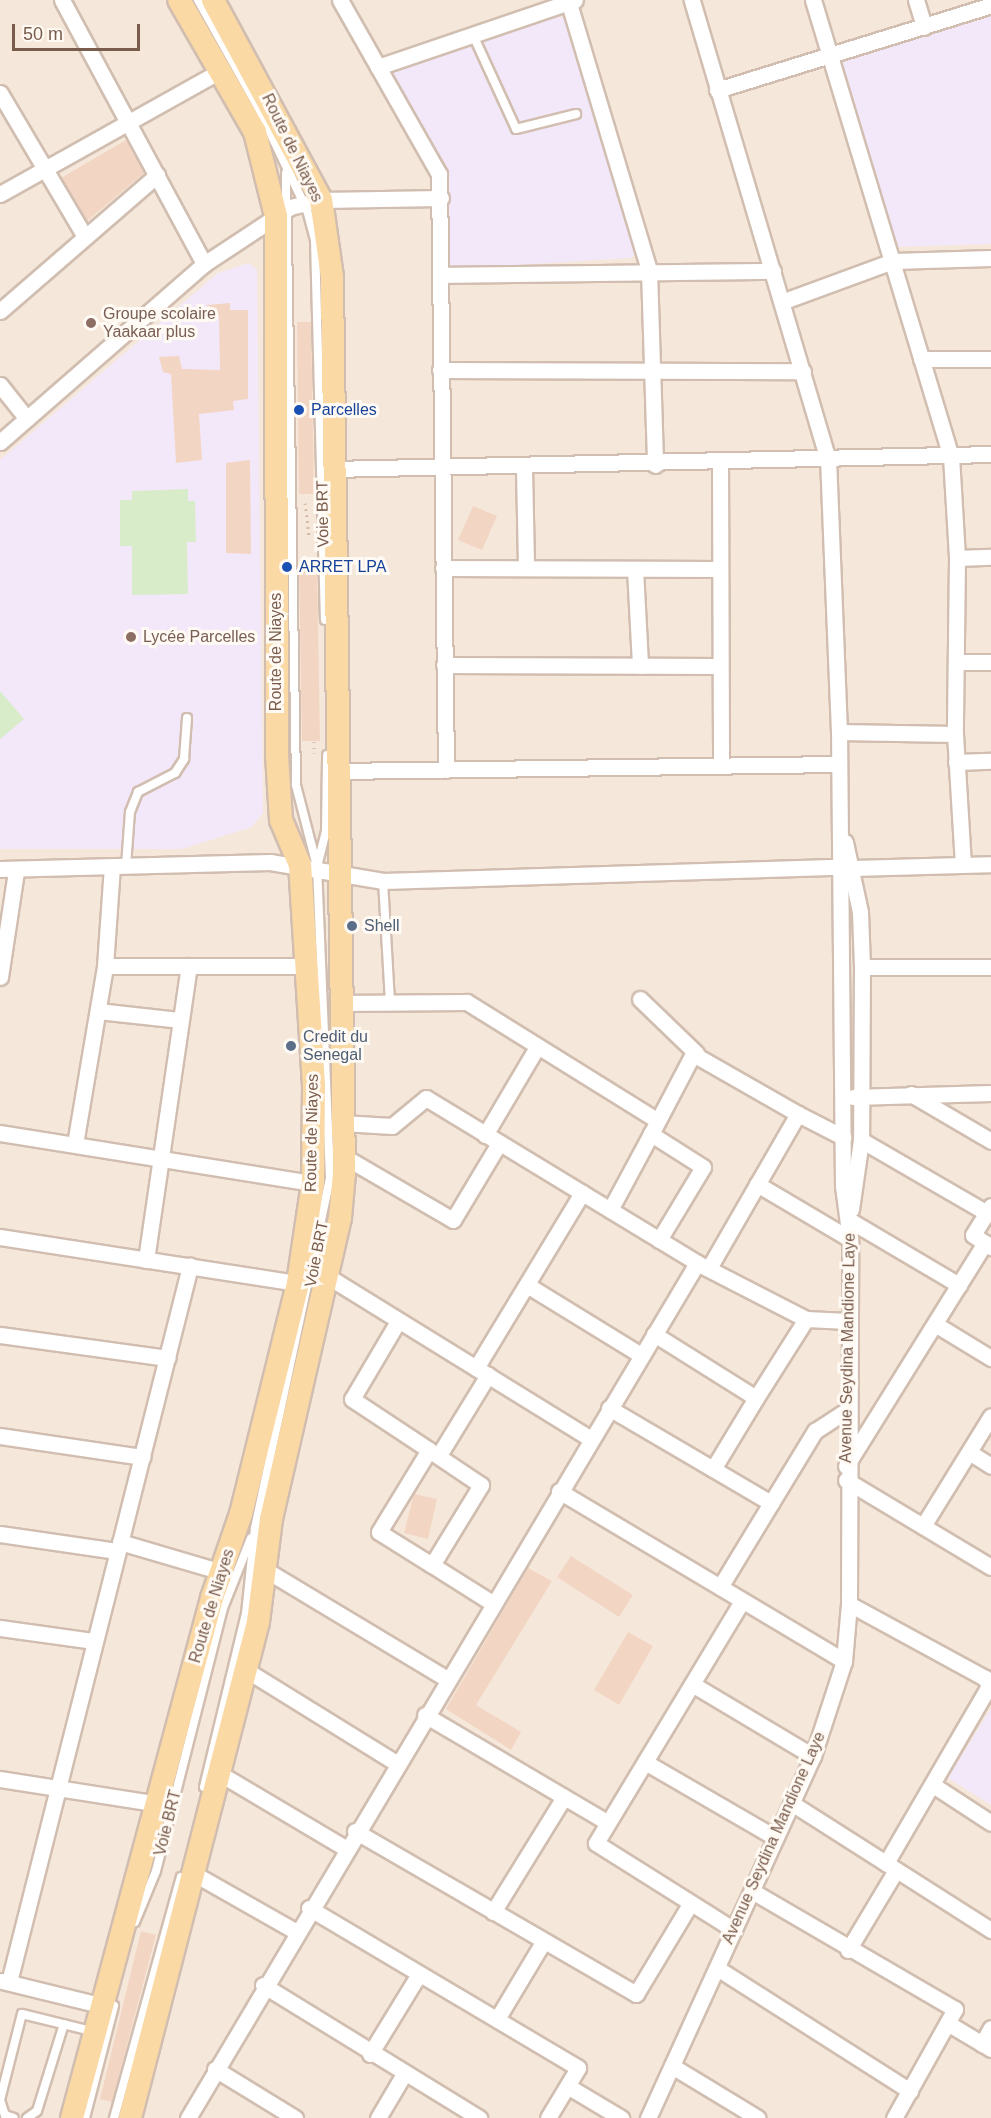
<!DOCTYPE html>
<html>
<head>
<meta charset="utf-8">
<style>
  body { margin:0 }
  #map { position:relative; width:991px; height:2118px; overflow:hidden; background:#fdf6ec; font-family:Arial,sans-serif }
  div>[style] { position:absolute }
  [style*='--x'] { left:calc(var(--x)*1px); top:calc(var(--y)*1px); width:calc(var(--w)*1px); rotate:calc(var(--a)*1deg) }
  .residential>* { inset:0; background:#f5e8da }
  .education>* { inset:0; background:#f3e8fa }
  .green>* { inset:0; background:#d8ecc9 }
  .building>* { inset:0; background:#f3d5c3 }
  .path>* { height:3px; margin-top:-1.5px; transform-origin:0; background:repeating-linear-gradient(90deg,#d9b8a5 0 1.5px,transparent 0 6px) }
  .roads { filter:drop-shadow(2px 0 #d1beb0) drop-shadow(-2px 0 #d1beb0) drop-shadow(0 2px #d1beb0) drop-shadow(0 -2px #d1beb0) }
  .lane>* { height:8px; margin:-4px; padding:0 4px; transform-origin:4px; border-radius:4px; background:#fff }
  .street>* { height:15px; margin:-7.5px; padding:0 7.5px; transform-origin:7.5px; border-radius:7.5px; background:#fff }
  .primary>* { height:22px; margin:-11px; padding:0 11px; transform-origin:11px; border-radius:11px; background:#fbd9a5 }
  .dots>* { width:16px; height:16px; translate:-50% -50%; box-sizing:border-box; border:3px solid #fffaf3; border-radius:50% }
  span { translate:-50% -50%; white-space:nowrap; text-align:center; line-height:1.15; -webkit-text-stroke:6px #fffaf3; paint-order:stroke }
  .street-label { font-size:16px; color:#7a5c4d }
  .education-label { font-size:16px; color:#785e54 }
  .left { translate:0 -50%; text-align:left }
  .transit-label { font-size:16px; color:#164399 }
  .service-label { font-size:16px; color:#4e5e75 }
  .scale { position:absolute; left:12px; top:24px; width:128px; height:27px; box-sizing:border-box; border:3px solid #7a5c4d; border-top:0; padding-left:8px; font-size:18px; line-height:21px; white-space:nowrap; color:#7a5c4d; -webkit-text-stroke:4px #fffaf3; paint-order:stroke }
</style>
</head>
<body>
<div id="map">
  <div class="residential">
    <i style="clip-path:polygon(0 0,991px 0,991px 2118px,0 2118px)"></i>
  </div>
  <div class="education">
    <i style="clip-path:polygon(991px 12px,991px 244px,895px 247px,838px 59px)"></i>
    <i style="clip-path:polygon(555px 15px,564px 19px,636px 253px,631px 258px,453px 269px,446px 263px,446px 170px,388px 72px,393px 64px)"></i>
    <i style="clip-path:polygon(249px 263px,257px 270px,263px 813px,252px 827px,182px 849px,0 849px,0 460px,218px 273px)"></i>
    <i style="clip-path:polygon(991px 1708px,991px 1805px,948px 1778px)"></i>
  </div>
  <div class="green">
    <i style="clip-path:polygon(188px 489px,188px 501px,195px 501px,196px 542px,187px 542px,188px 594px,132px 595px,132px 546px,120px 546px,120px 500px,132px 500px,132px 491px)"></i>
    <i style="clip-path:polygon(0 691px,24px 719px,0 739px)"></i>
  </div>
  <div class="building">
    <i style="clip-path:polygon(126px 140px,144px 173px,87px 221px,61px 178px)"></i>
    <i style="clip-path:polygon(230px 303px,230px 310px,248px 310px,248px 399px,233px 401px,234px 410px,199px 414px,202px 460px,176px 463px,171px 374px,163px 372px,159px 357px,179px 356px,182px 369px,220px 370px,219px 318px,209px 316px,207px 305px)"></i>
    <i style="clip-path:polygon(297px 322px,311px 322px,314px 494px,299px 494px)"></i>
    <i style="clip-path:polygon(250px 460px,251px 554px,226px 553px,226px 463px)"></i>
    <i style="clip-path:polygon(473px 506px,497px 516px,482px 550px,458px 540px)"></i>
    <i style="clip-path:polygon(317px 566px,320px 741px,302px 741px,299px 567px)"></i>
    <i style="clip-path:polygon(414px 1494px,437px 1499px,428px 1539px,404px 1533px)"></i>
    <i style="clip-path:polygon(571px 1556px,633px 1595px,619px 1617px,557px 1577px)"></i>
    <i style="clip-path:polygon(528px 1568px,552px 1581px,476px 1705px,521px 1732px,511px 1750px,446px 1709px)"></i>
    <i style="clip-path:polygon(628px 1632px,653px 1646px,619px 1705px,594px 1690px)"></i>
    <i style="clip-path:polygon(141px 1931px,156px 1935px,112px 2102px,100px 2099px)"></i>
  </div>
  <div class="path">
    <i style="--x:305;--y:503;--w:32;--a:83"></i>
    <i style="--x:314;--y:741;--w:12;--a:90"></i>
  </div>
  <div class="roads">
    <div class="lane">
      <i style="--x:198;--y:0;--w:123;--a:60.7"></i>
      <i style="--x:258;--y:107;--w:114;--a:64.6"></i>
      <i style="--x:307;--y:210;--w:31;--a:75"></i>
      <i style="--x:315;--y:240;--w:380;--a:88.5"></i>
      <i style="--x:473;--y:35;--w:103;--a:65.4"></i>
      <i style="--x:516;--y:129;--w:62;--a:-14"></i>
      <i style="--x:286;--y:173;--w:612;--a:89.06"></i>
      <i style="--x:296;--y:785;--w:84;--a:75.5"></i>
      <i style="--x:126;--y:866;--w:54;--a:-85.8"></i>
      <i style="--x:130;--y:812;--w:22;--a:-68"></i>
      <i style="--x:138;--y:792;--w:42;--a:-27.2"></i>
      <i style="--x:175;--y:773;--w:17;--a:-57"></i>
      <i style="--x:184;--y:759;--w:41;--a:-85.8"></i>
      <i style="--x:383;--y:881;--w:122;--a:86.7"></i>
      <i style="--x:204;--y:1787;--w:178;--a:-76.4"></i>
      <i style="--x:246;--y:1614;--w:86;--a:-84"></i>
      <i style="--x:255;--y:1528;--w:359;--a:-77.9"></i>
      <i style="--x:330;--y:1177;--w:310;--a:-92.4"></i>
      <i style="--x:317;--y:867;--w:37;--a:-76"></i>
      <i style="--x:326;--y:831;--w:76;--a:-89.2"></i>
      <i style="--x:135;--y:1922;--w:55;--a:-67.6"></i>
      <i style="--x:156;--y:1871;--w:271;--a:-75.7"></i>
      <i style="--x:223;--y:1608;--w:75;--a:-68.2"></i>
      <i style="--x:0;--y:2100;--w:89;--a:-75.7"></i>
      <i style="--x:22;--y:2014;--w:72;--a:13.7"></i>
      <i style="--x:0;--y:2100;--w:16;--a:72"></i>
      <i style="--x:5;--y:2115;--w:9;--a:18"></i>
      <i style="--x:27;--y:2118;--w:12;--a:-35"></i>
      <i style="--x:37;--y:2111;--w:91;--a:-72.8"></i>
      <i style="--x:85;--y:2118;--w:116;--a:-75.5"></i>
      <i style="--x:114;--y:2118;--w:250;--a:-74.5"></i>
    </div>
    <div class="street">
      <i style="--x:62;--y:0;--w:300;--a:61.7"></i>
      <i style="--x:340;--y:0;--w:200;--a:60.4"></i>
      <i style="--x:439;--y:174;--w:596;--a:89.33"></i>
      <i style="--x:568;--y:0;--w:282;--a:73.3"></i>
      <i style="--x:649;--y:270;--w:195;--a:88.2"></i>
      <i style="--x:813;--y:0;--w:476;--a:73.2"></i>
      <i style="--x:951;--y:456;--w:102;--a:86.6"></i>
      <i style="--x:957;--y:558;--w:176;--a:90.7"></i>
      <i style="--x:955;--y:734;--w:130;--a:86.5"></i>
      <i style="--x:916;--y:0;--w:28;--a:73"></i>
      <i style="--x:378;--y:67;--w:208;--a:-18.8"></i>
      <i style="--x:717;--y:90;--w:287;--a:-17.2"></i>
      <i style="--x:0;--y:93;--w:167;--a:59.4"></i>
      <i style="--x:0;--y:194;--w:252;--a:-29.2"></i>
      <i style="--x:441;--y:275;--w:332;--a:-0.7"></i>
      <i style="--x:784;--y:301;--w:116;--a:-20.2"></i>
      <i style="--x:893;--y:261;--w:98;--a:-1.8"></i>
      <i style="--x:0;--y:311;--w:208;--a:-40.9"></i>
      <i style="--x:921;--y:359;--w:70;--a:0"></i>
      <i style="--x:440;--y:370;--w:363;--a:0.2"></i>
      <i style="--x:0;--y:385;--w:43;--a:51.5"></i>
      <i style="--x:0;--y:442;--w:271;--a:-41.1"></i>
      <i style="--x:204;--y:264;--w:103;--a:-33.5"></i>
      <i style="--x:290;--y:207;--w:32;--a:-13"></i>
      <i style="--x:321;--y:200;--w:120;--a:-1"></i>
      <i style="--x:720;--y:463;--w:303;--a:89.8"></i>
      <i style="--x:332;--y:469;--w:659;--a:-1.3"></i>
      <i style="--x:524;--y:469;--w:99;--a:88.8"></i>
      <i style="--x:957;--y:558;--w:34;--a:-2"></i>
      <i style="--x:443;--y:568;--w:276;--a:0.2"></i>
      <i style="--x:635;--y:569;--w:97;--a:87"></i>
      <i style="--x:957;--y:662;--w:34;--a:0"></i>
      <i style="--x:444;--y:665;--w:275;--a:0.2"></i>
      <i style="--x:839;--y:732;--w:116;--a:1"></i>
      <i style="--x:956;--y:762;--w:35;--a:-2"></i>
      <i style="--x:337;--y:771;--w:502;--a:-0.8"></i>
      <i style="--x:845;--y:842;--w:72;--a:77.9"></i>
      <i style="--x:860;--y:912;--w:55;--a:87.9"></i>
      <i style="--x:862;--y:967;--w:173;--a:90.3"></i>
      <i style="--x:861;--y:1140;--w:70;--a:98.2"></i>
      <i style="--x:851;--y:868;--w:140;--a:-1.6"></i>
      <i style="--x:0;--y:869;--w:270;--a:-1.5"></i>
      <i style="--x:270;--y:862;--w:115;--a:9.5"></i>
      <i style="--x:383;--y:881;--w:456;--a:-1.8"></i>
      <i style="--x:105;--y:966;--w:204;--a:0"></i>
      <i style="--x:862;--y:967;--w:129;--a:0"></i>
      <i style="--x:0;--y:977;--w:107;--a:-81.4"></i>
      <i style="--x:640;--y:999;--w:78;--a:44"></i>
      <i style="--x:339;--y:1003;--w:128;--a:-0.4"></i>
      <i style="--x:467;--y:1002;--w:221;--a:31.9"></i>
      <i style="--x:98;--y:1011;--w:81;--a:6.3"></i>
      <i style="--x:911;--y:1094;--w:93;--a:30.4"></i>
      <i style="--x:853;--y:1097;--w:138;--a:-1.7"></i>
      <i style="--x:342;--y:1123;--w:50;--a:3.4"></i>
      <i style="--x:392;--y:1126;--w:44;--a:-39.5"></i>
      <i style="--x:426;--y:1098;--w:317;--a:31.3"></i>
      <i style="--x:697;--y:1263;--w:123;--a:27.2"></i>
      <i style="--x:0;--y:1133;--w:317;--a:9.1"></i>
      <i style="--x:485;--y:1135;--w:102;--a:-59.4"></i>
      <i style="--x:861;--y:1140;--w:146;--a:30.1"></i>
      <i style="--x:75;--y:1144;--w:181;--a:-80.4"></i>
      <i style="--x:105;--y:966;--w:100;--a:-86"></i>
      <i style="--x:343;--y:1156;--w:127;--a:30.2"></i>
      <i style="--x:453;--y:1220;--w:90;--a:-59.1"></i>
      <i style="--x:757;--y:1184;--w:108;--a:30.6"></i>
      <i style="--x:991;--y:1206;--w:34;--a:122"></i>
      <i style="--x:973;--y:1235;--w:22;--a:34"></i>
      <i style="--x:610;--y:1210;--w:86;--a:-61.7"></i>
      <i style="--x:849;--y:1220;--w:128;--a:30.6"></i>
      <i style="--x:0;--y:1237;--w:302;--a:8.8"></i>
      <i style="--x:659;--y:1240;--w:85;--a:-58.9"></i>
      <i style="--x:703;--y:1167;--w:62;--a:-147.6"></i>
      <i style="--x:651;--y:1134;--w:90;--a:-62.3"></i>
      <i style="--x:693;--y:1054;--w:121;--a:29.7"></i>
      <i style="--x:146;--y:1260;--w:297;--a:-81.7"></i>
      <i style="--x:709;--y:1268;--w:178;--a:-60"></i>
      <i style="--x:798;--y:1114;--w:51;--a:27.1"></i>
      <i style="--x:327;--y:1276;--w:310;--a:31.7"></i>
      <i style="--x:527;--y:1285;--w:134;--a:31.6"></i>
      <i style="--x:397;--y:1323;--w:88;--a:120.6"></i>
      <i style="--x:352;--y:1399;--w:92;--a:33.5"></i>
      <i style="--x:935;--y:1324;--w:66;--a:31.3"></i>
      <i style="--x:654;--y:1334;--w:120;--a:32.1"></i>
      <i style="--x:756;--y:1398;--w:93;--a:-57.7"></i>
      <i style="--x:806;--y:1319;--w:42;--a:2.7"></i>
      <i style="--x:0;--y:1335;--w:169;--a:7.8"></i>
      <i style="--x:476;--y:1368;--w:205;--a:-58.8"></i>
      <i style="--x:609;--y:1408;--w:188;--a:30.4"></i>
      <i style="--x:0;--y:1436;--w:144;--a:8.4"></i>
      <i style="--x:969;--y:1452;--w:26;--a:32"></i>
      <i style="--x:439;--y:1455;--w:94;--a:-58.5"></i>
      <i style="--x:846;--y:1466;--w:263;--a:-58.1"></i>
      <i style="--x:713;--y:1469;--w:83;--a:-58.8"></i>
      <i style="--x:846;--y:1480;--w:169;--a:31"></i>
      <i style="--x:559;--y:1491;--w:332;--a:30.8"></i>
      <i style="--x:923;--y:1526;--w:129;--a:-58.3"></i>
      <i style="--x:0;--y:1534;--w:118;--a:8.3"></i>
      <i style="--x:120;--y:1542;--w:106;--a:16.4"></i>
      <i style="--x:432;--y:1565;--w:94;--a:-58.5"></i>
      <i style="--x:481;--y:1485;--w:63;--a:-146.1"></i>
      <i style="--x:429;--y:1450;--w:96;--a:121.4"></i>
      <i style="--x:379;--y:1532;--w:62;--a:31.9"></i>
      <i style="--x:432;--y:1565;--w:71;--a:32.3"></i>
      <i style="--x:264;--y:1569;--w:214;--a:31"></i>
      <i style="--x:720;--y:1587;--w:183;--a:-58.7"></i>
      <i style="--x:815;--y:1431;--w:38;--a:-33"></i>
      <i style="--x:849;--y:1604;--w:155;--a:28.6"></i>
      <i style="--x:985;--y:1678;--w:9;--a:63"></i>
      <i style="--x:989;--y:1686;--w:205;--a:120.2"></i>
      <i style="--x:0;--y:1628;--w:95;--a:7.9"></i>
      <i style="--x:246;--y:1670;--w:176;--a:31.8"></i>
      <i style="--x:692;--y:1684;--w:141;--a:30.8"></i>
      <i style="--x:425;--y:1715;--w:212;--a:30.5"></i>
      <i style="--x:645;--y:1762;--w:151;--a:30.1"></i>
      <i style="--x:217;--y:1772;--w:149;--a:30.7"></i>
      <i style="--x:0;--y:1779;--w:161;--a:8.9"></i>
      <i style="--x:933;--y:1785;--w:69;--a:33.2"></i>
      <i style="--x:793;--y:1804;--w:235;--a:32.5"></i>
      <i style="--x:355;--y:1831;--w:325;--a:30.1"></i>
      <i style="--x:636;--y:1994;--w:105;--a:-59"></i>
      <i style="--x:191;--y:1872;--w:120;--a:29.6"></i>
      <i style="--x:752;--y:1891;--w:235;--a:30.2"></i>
      <i style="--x:955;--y:2009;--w:125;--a:119.2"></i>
      <i style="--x:309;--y:1908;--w:313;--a:30.7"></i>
      <i style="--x:578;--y:2068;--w:58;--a:121"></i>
      <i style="--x:493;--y:1912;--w:135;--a:-58.3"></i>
      <i style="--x:734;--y:1930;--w:163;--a:-147.8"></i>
      <i style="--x:596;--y:1843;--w:283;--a:-58.9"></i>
      <i style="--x:848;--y:1950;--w:93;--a:-59"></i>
      <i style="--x:717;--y:1968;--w:229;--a:32.5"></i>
      <i style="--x:2;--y:1981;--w:105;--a:13.8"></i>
      <i style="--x:9;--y:1982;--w:739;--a:-75.81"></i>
      <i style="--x:263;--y:1985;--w:254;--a:31.6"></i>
      <i style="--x:497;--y:2019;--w:90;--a:-59.1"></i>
      <i style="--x:949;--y:2024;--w:49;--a:30.8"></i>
      <i style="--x:982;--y:2044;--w:18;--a:-61"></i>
      <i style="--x:370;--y:2054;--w:94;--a:-58.5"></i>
      <i style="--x:672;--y:2066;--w:100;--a:31.2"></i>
      <i style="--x:215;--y:2069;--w:94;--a:31.5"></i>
      <i style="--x:569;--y:2087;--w:61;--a:30.8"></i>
      <i style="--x:188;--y:2118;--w:995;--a:-59.23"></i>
      <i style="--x:378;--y:2118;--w:51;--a:-59.4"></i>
      <i style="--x:648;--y:2118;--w:398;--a:-65.5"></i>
      <i style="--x:813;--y:1756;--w:100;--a:-71.9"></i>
      <i style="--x:844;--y:1661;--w:57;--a:-85"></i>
      <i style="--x:849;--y:1604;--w:365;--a:-89.8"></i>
      <i style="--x:850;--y:1239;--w:53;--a:-97.5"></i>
      <i style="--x:843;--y:1186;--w:454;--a:-90.5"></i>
      <i style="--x:839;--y:732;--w:272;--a:-92.3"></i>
      <i style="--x:828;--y:460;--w:480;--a:-106.5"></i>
    </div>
    <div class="primary">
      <i style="--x:72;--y:2118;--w:539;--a:-74.93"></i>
      <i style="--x:212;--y:1598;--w:89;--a:-71"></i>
      <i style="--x:241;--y:1514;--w:238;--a:-76.1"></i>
      <i style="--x:298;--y:1283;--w:101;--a:-81.5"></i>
      <i style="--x:313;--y:1183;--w:97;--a:-89.4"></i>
      <i style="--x:314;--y:1086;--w:221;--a:-93.6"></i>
      <i style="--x:300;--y:865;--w:49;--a:-112.9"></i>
      <i style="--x:281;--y:820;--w:66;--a:-93.5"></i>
      <i style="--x:277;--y:754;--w:538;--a:-90.11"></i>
      <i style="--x:276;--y:216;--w:87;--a:-104"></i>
      <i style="--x:255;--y:132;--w:152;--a:-119.9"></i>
      <i style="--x:130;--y:2118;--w:512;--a:-75.53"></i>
      <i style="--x:258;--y:1622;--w:104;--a:-82.8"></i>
      <i style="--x:271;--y:1519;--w:309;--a:-77.1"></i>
      <i style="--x:340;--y:1218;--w:45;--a:-84.9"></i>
      <i style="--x:344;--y:1173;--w:896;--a:-90.77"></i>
      <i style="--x:332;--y:277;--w:78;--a:-98.1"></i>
      <i style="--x:321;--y:200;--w:227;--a:-118.4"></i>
    </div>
  </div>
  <div class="dots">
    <i style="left:91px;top:323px;background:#8d6e63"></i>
    <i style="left:299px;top:410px;background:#1a4fb4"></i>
    <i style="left:287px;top:567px;background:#1a4fb4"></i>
    <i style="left:131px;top:637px;background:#8d6e63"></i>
    <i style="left:352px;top:926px;background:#5c6f8a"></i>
    <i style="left:291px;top:1046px;background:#5c6f8a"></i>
  </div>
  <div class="street-label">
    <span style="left:292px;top:148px;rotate:64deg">Route de Niayes</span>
    <span style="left:323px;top:514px;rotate:-91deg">Voie BRT</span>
    <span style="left:276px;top:652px;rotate:-90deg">Route de Niayes</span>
    <span style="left:312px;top:1133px;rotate:-89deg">Route de Niayes</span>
    <span style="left:317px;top:1254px;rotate:-79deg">Voie BRT</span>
    <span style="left:848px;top:1348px;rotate:-89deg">Avenue Seydina Mandione Laye</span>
    <span style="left:212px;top:1606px;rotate:-73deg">Route de Niayes</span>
    <span style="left:168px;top:1823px;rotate:-76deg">Voie BRT</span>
    <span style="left:774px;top:1838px;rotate:-66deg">Avenue Seydina Mandione Laye</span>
  </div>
  <div class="education-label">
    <span class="left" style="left:103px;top:323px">Groupe scolaire<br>Yaakaar plus</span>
    <span class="left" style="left:143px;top:637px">Lycée Parcelles</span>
  </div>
  <div class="transit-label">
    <span class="left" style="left:311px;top:410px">Parcelles</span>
    <span class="left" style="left:299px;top:567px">ARRET LPA</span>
  </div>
  <div class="service-label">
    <span class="left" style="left:364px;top:926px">Shell</span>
    <span class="left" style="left:303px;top:1046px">Credit du<br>Senegal</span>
  </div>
  <div class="scale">50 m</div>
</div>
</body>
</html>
